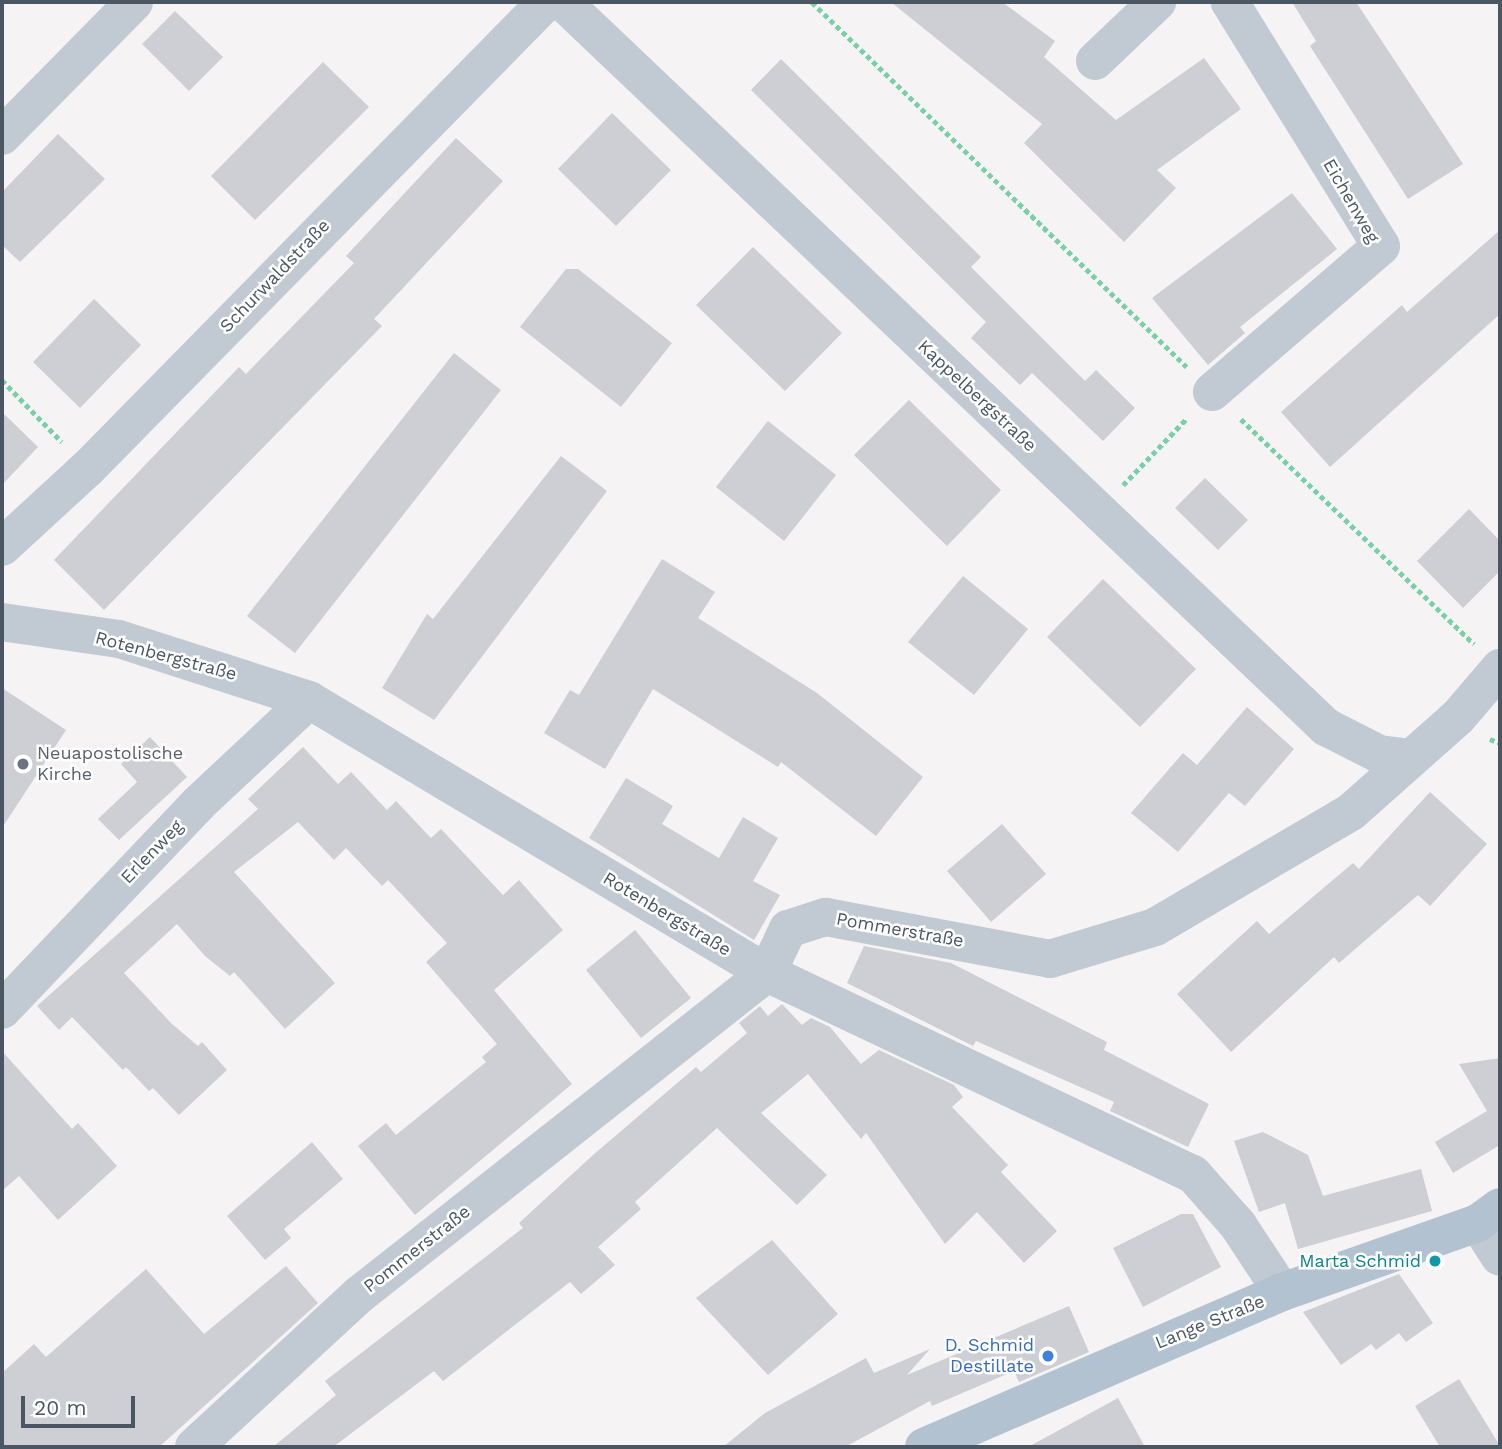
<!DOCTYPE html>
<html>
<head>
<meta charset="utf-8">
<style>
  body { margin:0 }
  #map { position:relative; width:1502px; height:1449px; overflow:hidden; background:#f5f3f3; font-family:"Work Sans",sans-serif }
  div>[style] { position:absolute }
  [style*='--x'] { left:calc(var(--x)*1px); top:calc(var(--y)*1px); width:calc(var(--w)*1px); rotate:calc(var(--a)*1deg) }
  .building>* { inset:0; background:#cdcfd5 }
  .path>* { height:4.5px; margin-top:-2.25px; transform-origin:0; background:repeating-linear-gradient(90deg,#7ad0a6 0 5px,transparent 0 8.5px) }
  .minor>* { height:38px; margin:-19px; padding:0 19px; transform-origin:19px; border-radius:19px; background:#c1cad2 }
  .major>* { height:38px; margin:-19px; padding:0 19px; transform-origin:19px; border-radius:19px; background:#b3c2d1 }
  .dots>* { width:19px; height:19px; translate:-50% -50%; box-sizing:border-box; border:4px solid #fff; border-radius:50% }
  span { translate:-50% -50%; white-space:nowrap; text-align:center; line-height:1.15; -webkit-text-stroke:5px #fff; paint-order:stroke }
  .street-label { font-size:18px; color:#4a5661 }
  .worship-label { font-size:18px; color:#5b616d }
  .left { translate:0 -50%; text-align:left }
  .culture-label { font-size:18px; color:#0d838f }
  .right { translate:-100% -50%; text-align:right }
  .shop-label { font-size:18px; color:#366cbe }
  .frame { position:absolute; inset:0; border:4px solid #4a5661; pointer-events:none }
  .scale { position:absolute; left:21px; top:1396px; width:114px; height:32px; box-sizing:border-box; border:4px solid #4a5661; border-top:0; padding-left:9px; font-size:21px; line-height:24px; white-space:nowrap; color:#4a5661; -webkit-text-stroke:5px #fff; paint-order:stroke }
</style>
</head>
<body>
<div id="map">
  <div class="building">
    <i style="clip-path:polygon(891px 2px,1002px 2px,1055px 41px,1044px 57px,1116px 120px,1204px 58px,1241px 109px,1157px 170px,1176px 188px,1124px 242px,1024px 143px,1042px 124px)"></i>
    <i style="clip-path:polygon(1292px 2px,1356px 2px,1463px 164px,1408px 199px,1310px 46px,1316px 41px)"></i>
    <i style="clip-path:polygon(175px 11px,223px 57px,189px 91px,142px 44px)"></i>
    <i style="clip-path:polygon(781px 59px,981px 257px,971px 267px,1085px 381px,1096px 370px,1135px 408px,1103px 441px,1032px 373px,1020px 385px,971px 338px,986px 322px,751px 90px)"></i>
    <i style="clip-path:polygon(323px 62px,369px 107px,255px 220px,211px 176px)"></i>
    <i style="clip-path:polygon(612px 113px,671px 170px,616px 226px,558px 169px)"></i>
    <i style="clip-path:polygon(58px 134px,105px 179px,20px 262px,2px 245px,2px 192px)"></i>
    <i style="clip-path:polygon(456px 138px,503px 181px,374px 319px,382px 326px,104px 610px,54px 560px,239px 367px,246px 374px,354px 263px,346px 256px)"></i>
    <i style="clip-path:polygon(1292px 193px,1337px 249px,1240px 327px,1245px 333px,1208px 365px,1152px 298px)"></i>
    <i style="clip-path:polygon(1500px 230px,1500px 314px,1330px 467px,1281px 412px,1402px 305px,1407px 312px)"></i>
    <i style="clip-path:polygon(753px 247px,842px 333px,785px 391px,696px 305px)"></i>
    <i style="clip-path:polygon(566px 269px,578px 269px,672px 343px,621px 407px,520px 327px)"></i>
    <i style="clip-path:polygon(94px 299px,141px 345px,80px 408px,33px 362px)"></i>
    <i style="clip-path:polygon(454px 353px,501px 390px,295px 653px,247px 616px)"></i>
    <i style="clip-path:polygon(909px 400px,1001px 490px,947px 546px,854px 455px)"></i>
    <i style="clip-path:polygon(2px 412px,38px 447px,2px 485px)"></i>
    <i style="clip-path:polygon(768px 421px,836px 475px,784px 541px,716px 487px)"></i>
    <i style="clip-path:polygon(561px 456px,607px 491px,434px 720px,382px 688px,427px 614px,433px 619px)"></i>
    <i style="clip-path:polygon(1205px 478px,1248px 520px,1218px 550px,1175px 508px)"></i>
    <i style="clip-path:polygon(1469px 509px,1500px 541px,1500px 571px,1463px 608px,1417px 561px)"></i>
    <i style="clip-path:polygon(662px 559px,715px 592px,698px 618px,817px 693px,923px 777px,876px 836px,781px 762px,778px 767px,653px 689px,605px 769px,544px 733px,570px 690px,579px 695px)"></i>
    <i style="clip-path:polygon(963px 576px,1028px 629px,974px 695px,908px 642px)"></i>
    <i style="clip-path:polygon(1103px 579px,1196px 669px,1140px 727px,1047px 637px)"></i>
    <i style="clip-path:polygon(2px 688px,66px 730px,2px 828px)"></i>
    <i style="clip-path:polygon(1247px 707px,1294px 749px,1245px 806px,1229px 793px,1178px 852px,1131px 813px,1183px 753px,1197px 765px)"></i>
    <i style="clip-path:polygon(150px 737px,187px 777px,119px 840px,98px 819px,137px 782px,121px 764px)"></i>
    <i style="clip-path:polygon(303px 747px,338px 784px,351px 772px,387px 810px,396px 801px,431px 838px,441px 829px,503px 895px,519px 880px,563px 930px,494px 990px,572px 1084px,415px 1215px,358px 1146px,386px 1123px,396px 1135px,486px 1062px,482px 1057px,497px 1044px,426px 962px,447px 943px,388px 880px,382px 886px,346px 848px,334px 860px,298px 822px,234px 872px,335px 983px,285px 1029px,234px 972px,230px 976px,205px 956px,177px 924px,124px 973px,172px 1024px,198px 1046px,202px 1042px,227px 1070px,179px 1115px,153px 1088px,149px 1091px,126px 1067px,123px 1070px,72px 1017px,59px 1030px,37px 1006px,258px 809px,248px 799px)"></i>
    <i style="clip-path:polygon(626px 778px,673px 806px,662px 824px,719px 858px,743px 817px,778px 838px,753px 881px,780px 895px,754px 940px,589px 838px)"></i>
    <i style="clip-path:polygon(1430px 792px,1487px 844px,1430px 906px,1418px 895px,1339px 963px,1334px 957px,1231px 1052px,1177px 994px,1257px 921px,1269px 934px,1353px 863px,1359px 869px)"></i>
    <i style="clip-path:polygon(1002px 824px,1046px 874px,991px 922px,947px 871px)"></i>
    <i style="clip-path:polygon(635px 930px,691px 998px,641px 1038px,586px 970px)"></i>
    <i style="clip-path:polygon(864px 946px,951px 963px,1107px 1042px,1104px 1050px,1209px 1104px,1188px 1147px,1110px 1111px,1114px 1102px,976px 1041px,973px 1046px,847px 983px)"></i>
    <i style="clip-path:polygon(782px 1004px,802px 1025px,811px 1018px,830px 1027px,861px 1064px,879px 1050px,954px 1085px,963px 1097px,952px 1107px,1008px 1165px,1001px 1172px,1057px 1231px,1024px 1263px,977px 1212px,945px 1244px,866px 1133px,861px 1139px,808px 1074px,761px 1113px,827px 1175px,797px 1205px,717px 1128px,635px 1202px,641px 1209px,598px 1247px,615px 1265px,581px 1294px,570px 1282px,443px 1381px,434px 1371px,333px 1447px,273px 1447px,336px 1395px,325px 1381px,523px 1228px,519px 1223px,593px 1155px,696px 1067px,701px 1072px,747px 1033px,739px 1023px,760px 1006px,768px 1016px)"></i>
    <i style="clip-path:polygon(2px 1051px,72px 1129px,78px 1123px,117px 1166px,58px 1220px,19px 1176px,2px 1191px)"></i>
    <i style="clip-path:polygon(1500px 1058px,1500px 1145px,1453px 1173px,1435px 1142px,1487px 1111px,1459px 1064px)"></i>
    <i style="clip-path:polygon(1263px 1132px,1308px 1155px,1323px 1196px,1421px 1169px,1432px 1211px,1298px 1249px,1285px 1203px,1259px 1212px,1234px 1141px)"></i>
    <i style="clip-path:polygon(312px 1142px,343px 1179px,284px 1229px,291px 1238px,265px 1260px,227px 1216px)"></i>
    <i style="clip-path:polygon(1181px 1214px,1193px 1214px,1221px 1267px,1143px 1307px,1113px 1248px)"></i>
    <i style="clip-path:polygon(772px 1240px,838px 1314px,768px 1375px,696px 1298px)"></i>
    <i style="clip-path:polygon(286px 1266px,318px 1303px,159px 1447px,2px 1447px,2px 1373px,34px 1344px,46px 1357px,146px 1269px,204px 1334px)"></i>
    <i style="clip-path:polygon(1399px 1274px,1433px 1323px,1406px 1342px,1399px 1333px,1376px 1350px,1371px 1344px,1341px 1365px,1303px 1312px)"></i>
    <i style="clip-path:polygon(1069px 1306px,1089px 1352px,1019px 1382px,1014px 1371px,932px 1406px,930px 1401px,845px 1447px,723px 1447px,765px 1413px,866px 1358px,874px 1373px,930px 1349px,907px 1375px)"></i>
    <i style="clip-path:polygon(1459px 1379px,1500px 1446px,1500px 1447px,1440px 1447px,1415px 1406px)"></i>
    <i style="clip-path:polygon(1118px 1398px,1145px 1447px,1028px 1447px,1096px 1410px)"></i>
  </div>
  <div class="path">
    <i style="--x:812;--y:2;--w:523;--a:44.23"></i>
    <i style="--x:2;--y:380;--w:86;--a:45.9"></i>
    <i style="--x:1241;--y:419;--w:324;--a:44"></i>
    <i style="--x:1123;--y:485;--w:93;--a:-46.3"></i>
    <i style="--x:1490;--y:739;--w:11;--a:22"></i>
  </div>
  <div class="minor">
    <i style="--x:563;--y:2;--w:1053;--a:43.54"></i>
    <i style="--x:1326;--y:727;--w:59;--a:27"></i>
    <i style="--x:1379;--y:754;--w:31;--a:7"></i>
    <i style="--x:1095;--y:61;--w:86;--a:-43.6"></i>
    <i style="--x:2;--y:136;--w:188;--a:-45.4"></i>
    <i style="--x:1212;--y:392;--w:223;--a:-40.8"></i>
    <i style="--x:1381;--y:246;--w:287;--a:-121.8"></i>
    <i style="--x:2;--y:547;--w:117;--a:-42.6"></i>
    <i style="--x:88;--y:468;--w:653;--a:-45.5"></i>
    <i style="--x:2;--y:622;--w:118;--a:8.3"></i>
    <i style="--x:119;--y:639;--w:200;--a:17.8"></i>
    <i style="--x:309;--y:700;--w:533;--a:30.8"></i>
    <i style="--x:767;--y:973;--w:471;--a:25.3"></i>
    <i style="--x:1193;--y:1174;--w:68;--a:48.6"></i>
    <i style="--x:1238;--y:1225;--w:80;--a:56.7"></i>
    <i style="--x:2;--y:1010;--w:284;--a:-46.4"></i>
    <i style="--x:198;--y:804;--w:152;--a:-43.1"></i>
    <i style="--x:1478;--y:1223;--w:40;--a:57.1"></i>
    <i style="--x:194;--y:1447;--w:226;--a:-42.7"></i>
    <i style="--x:360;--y:1294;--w:518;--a:-38.26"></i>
    <i style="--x:767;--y:973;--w:49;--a:-64.5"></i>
    <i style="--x:788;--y:929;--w:40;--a:-18"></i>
    <i style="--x:826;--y:917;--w:228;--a:10.6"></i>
    <i style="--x:1050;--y:959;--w:110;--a:-16.9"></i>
    <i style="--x:1155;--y:927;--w:227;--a:-30.4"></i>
    <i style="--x:1351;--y:812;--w:143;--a:-41.6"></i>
    <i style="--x:1458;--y:717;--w:65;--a:-49.4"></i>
  </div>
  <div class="major">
    <i style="--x:924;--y:1447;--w:390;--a:-23.4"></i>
    <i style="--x:1282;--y:1292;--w:208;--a:-19.4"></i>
    <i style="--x:1478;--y:1223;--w:27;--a:-36"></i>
  </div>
  <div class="dots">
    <i style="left:23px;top:764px;background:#6b7280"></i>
    <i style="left:1435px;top:1261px;background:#0f9aa8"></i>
    <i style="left:1048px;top:1356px;background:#3f7fe0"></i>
  </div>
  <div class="street-label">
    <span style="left:1351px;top:201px;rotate:60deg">Eichenweg</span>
    <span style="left:275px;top:276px;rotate:-46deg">Schurwaldstraße</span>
    <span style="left:977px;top:396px;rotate:43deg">Kappelbergstraße</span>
    <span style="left:166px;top:656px;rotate:15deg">Rotenbergstraße</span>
    <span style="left:152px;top:852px;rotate:-46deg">Erlenweg</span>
    <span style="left:667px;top:914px;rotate:31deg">Rotenbergstraße</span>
    <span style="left:900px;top:930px;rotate:10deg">Pommerstraße</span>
    <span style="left:417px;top:1249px;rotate:-38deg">Pommerstraße</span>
    <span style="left:1210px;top:1322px;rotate:-22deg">Lange Straße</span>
  </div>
  <div class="worship-label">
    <span class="left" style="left:37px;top:764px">Neuapostolische<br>Kirche</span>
  </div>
  <div class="culture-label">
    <span class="right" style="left:1421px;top:1261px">Marta Schmid</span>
  </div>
  <div class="shop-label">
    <span class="right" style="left:1034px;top:1356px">D. Schmid<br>Destillate</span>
  </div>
  <div class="frame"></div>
  <div class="scale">20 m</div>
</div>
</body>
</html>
